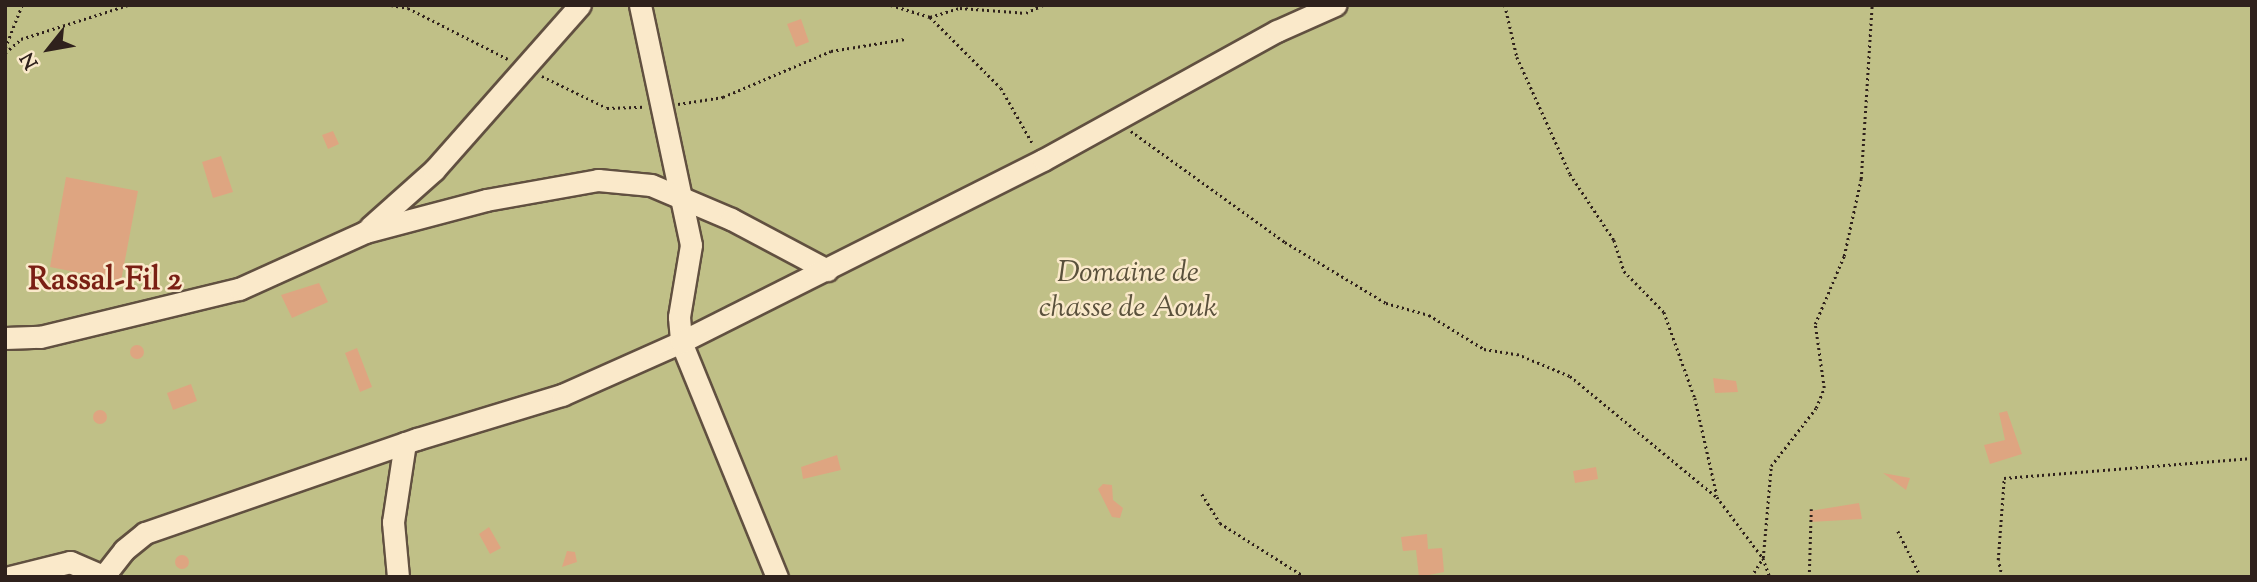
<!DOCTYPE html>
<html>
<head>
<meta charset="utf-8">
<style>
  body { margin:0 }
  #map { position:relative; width:2257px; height:582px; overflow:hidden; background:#f8ddad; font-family:"Sorts Mill Goudy",serif }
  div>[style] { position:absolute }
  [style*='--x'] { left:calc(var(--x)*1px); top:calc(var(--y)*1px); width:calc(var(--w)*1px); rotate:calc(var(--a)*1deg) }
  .green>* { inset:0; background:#c0c087 }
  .building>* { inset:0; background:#dea581 }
  .round { border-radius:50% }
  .path>* { height:2.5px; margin-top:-1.25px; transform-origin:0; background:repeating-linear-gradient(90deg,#2f211c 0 2px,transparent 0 5.5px) }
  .roads { filter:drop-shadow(2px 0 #615040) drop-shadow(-2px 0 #615040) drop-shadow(0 2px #615040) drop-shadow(0 -2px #615040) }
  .minor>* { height:21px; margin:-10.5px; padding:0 10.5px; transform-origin:10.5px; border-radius:10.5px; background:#fae9ca }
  span { translate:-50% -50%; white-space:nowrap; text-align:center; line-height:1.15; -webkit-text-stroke:5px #fae9ca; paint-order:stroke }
  .park-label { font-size:30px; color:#5a513c; font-style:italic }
  .neighbourhood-label { font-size:32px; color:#7a1f14; font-weight:700 }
  .frame { position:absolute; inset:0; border:7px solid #2f211c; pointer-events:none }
  .north { position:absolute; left:14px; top:14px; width:70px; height:70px; -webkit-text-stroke:5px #fae9ca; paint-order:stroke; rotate:239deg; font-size:19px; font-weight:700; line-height:28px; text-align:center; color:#2f211c }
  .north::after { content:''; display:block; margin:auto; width:24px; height:32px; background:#2f211c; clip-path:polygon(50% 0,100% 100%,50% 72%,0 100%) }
</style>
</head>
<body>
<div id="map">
  <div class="green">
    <i style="clip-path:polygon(5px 5px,2252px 5px,2252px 577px,5px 577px)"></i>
  </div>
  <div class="building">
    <i style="clip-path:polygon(801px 19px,809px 42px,796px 47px,787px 24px)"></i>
    <i style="clip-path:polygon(333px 131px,339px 144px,328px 149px,322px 135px)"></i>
    <i style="clip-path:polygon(221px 156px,233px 192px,213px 198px,202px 162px)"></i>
    <i style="clip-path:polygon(66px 177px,138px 191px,121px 281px,50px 267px)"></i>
    <i style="clip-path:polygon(319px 283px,328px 302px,292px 318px,281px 295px)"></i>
    <i class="round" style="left:130px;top:345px;width:14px;height:14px"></i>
    <i style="clip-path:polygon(357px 348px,372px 387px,360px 392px,345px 353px)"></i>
    <i style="clip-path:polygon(1713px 378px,1736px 381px,1738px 392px,1715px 393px)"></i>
    <i style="clip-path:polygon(191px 384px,197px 401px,173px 410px,167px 393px)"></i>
    <i class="round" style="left:93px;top:410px;width:14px;height:14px"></i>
    <i style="clip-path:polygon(2007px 411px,2022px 454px,1990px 464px,1984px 445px,2005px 440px,1999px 413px)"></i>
    <i style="clip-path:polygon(837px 455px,841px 470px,803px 479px,801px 467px)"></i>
    <i style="clip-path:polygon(1596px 467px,1598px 479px,1575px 483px,1573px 471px)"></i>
    <i style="clip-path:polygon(1883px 473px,1910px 478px,1906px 490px)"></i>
    <i style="clip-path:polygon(1103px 484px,1112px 485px,1113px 500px,1123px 508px,1120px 518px,1112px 517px,1098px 489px)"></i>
    <i style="clip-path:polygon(1859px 503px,1862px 519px,1810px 522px,1810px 511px)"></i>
    <i style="clip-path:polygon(489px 527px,501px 548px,490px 554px,479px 534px)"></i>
    <i style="clip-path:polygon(1427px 534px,1428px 549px,1442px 548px,1444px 572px,1419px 577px,1416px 550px,1403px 551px,1401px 537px)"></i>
    <i style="clip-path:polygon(567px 551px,575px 552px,577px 562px,562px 567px)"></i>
    <i class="round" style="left:175px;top:555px;width:14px;height:14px"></i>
  </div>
  <div class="path">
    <i style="--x:391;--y:5;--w:17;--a:10"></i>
    <i style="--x:408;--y:8;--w:112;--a:27"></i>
    <i style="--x:891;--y:5;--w:41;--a:17.1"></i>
    <i style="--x:930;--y:17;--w:31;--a:-17"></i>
    <i style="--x:960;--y:8;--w:66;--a:4.3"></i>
    <i style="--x:1026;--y:13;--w:19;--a:-25"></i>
    <i style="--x:1505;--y:5;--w:53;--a:77"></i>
    <i style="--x:1517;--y:57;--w:128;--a:65.6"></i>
    <i style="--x:1570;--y:174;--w:79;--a:56.3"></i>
    <i style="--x:1614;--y:240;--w:33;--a:72"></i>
    <i style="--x:1624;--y:271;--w:57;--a:45.7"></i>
    <i style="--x:1664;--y:312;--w:91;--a:70.2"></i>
    <i style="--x:1695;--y:398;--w:100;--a:77.3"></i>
    <i style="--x:930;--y:17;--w:100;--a:45"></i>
    <i style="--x:1001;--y:88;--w:64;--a:60.3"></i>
    <i style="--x:5;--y:48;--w:46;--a:-68.4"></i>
    <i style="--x:5;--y:53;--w:21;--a:-41"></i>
    <i style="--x:21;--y:39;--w:112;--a:-17.6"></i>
    <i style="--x:542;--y:76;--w:72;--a:26.2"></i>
    <i style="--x:607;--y:108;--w:36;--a:-2"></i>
    <i style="--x:678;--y:104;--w:46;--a:-8.8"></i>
    <i style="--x:723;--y:97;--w:117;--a:-23.1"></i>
    <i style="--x:831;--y:51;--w:75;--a:-9.2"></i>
    <i style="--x:1131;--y:131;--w:190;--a:35.8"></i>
    <i style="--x:1285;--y:242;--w:118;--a:31.1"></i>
    <i style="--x:1386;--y:303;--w:45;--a:15.6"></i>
    <i style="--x:1429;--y:315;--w:65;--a:31.7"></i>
    <i style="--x:1484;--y:349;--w:33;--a:9"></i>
    <i style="--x:1517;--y:354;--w:57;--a:22.5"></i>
    <i style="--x:1570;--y:376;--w:190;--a:39.5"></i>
    <i style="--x:1717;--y:497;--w:76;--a:53"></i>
    <i style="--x:1763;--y:558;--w:20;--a:70"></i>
    <i style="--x:1202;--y:494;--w:34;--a:58"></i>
    <i style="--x:1220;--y:523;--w:101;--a:32.4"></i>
    <i style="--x:1898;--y:531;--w:51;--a:63.4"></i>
    <i style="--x:478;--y:576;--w:1;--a:90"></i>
    <i style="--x:1751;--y:577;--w:22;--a:-58"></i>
    <i style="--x:1763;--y:558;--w:92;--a:-85"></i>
    <i style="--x:1771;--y:466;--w:73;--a:-52.2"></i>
    <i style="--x:1816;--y:408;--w:22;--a:-68"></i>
    <i style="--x:1824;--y:388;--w:65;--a:-98"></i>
    <i style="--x:1815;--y:324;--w:74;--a:-66.9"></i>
    <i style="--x:1844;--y:256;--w:79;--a:-77.6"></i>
    <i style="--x:1861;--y:179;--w:174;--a:-86.4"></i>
    <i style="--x:1809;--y:577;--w:68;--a:-88.3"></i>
    <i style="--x:2002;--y:577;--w:17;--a:-103"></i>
    <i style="--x:1998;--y:560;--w:82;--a:-85.8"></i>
    <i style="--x:2004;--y:478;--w:249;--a:-4.6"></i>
  </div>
  <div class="roads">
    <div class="minor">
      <i style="--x:640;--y:5;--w:245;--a:78"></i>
      <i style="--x:691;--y:245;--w:73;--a:99.5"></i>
      <i style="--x:679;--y:317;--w:25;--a:85"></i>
      <i style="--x:681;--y:342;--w:254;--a:67.8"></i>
      <i style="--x:370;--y:227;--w:86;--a:-41.7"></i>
      <i style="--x:434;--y:170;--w:220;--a:-48.5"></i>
      <i style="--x:5;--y:338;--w:35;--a:-2"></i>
      <i style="--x:40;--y:337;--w:205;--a:-13.6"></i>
      <i style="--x:239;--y:289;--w:138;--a:-24.3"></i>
      <i style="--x:365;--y:232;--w:125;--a:-14.8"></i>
      <i style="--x:486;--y:200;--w:114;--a:-10.1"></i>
      <i style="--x:598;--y:180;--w:53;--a:5.4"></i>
      <i style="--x:651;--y:185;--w:87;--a:23"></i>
      <i style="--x:731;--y:219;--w:109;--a:28"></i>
      <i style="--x:10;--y:577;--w:62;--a:-14"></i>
      <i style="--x:70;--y:562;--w:36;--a:23"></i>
      <i style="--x:103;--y:577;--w:34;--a:-52"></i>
      <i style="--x:124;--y:550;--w:27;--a:-39"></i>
      <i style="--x:145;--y:533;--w:288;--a:-19.1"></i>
      <i style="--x:417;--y:439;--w:152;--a:-16.9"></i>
      <i style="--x:562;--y:395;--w:130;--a:-24"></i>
      <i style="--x:681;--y:342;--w:405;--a:-26.7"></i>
      <i style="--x:1043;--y:160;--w:267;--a:-28.9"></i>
      <i style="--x:1277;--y:31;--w:64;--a:-24.1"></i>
      <i style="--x:398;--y:577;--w:55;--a:-95.2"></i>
      <i style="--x:393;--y:522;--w:80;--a:-81.4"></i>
    </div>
  </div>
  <div class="park-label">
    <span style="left:1128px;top:291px">Domaine de<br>chasse de Aouk</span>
  </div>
  <div class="neighbourhood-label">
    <span style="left:105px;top:281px">Rassal-Fil 2</span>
  </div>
  <div class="frame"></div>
  <div class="north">N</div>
</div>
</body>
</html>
